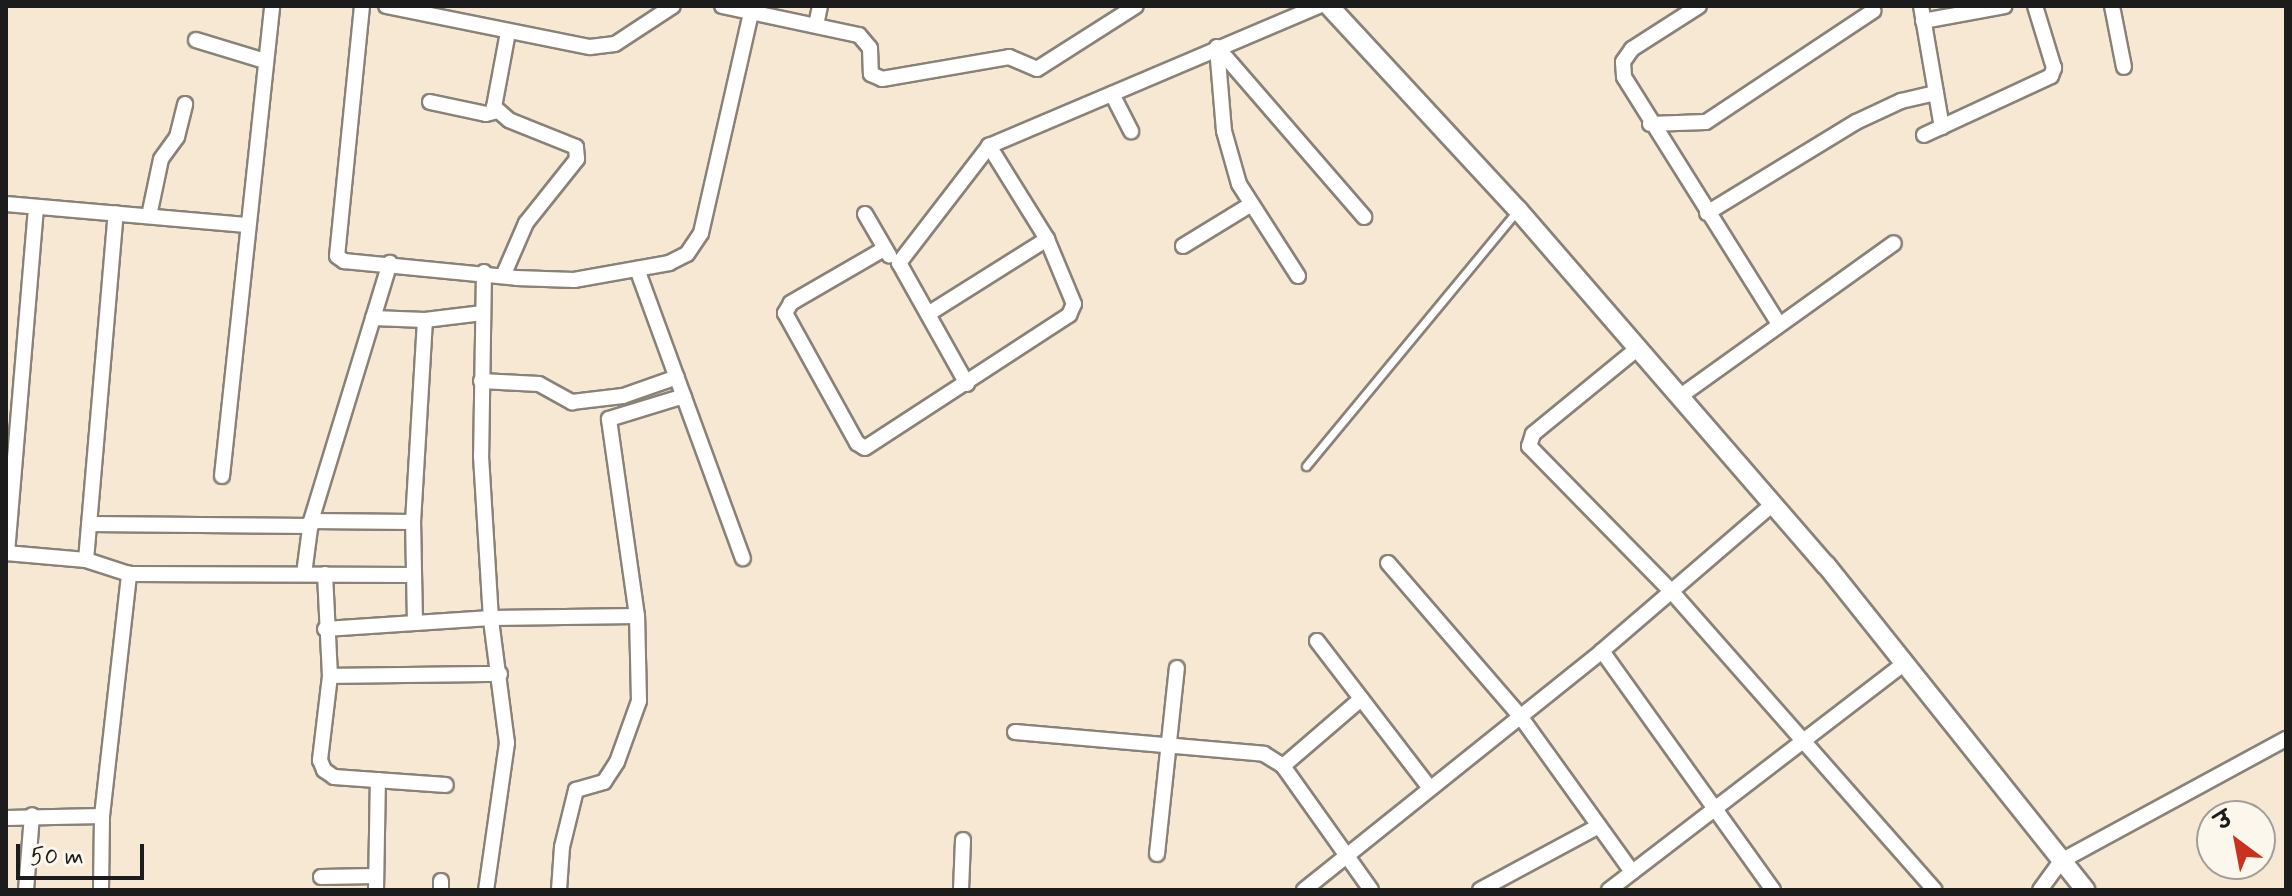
<!DOCTYPE html>
<html>
<head>
<meta charset="utf-8">
<style>
  body { margin:0 }
  #map { position:relative; width:2292px; height:896px; overflow:hidden; background:#f6e8d3; font-family:Mynerve,"Playpen Sans Deva",sans-serif }
  div>[style] { position:absolute }
  [style*='--x'] { left:calc(var(--x)*1px); top:calc(var(--y)*1px); width:calc(var(--w)*1px); rotate:calc(var(--a)*1deg) }
  .roads { filter:drop-shadow(2px 0 #898278) drop-shadow(-2px 0 #898278) drop-shadow(0 2px #898278) drop-shadow(0 -2px #898278) }
  .lane>* { height:7px; margin:-3.5px; padding:0 3.5px; transform-origin:3.5px; border-radius:3.5px; background:#fff }
  .street>* { height:14px; margin:-7px; padding:0 7px; transform-origin:7px; border-radius:7px; background:#fff }
  .secondary>* { height:18px; margin:-9px; padding:0 9px; transform-origin:9px; border-radius:9px; background:#fff }
  span { translate:-50% -50%; white-space:nowrap; text-align:center; line-height:1.15; -webkit-text-stroke:7px #fbf7ec; paint-order:stroke }
  .frame { position:absolute; inset:0; border:8px solid #1c1c1c; pointer-events:none }
  .north { position:absolute; left:2196px; top:800px; width:80px; height:80px; box-sizing:border-box; background:#fbf7ec; border:2px solid #a29f99; border-radius:50%; rotate:328deg; font-size:22px; font-weight:700; line-height:32px; text-align:center; color:#1c1c1c }
  .north::after { content:''; display:block; margin:auto; width:28px; height:36px; background:#c8321e; clip-path:polygon(50% 0,100% 100%,50% 72%,0 100%) }
  .scale { position:absolute; left:16px; top:844px; width:128px; height:36px; box-sizing:border-box; border:4px solid #1c1c1c; border-top:0; padding-left:10px; font-size:24px; line-height:28px; white-space:nowrap; color:#1c1c1c; -webkit-text-stroke:6px #fbf7ec; paint-order:stroke }
</style>
</head>
<body>
<div id="map">
  <div class="roads">
    <div class="lane">
      <i style="--x:1306;--y:466;--w:330;--a:-50.4"></i>
    </div>
    <div class="street">
      <i style="--x:362;--y:6;--w:251;--a:95.7"></i>
      <i style="--x:337;--y:256;--w:9;--a:36"></i>
      <i style="--x:344;--y:261;--w:173;--a:5.6"></i>
      <i style="--x:516;--y:278;--w:58;--a:2"></i>
      <i style="--x:574;--y:280;--w:97;--a:-10.1"></i>
      <i style="--x:669;--y:263;--w:20;--a:-27"></i>
      <i style="--x:687;--y:254;--w:25;--a:-56"></i>
      <i style="--x:701;--y:233;--w:226;--a:-77.2"></i>
      <i style="--x:386;--y:6;--w:208;--a:11.4"></i>
      <i style="--x:590;--y:47;--w:25;--a:-7"></i>
      <i style="--x:615;--y:44;--w:69;--a:-33.2"></i>
      <i style="--x:722;--y:6;--w:140;--a:12"></i>
      <i style="--x:859;--y:35;--w:17;--a:50"></i>
      <i style="--x:870;--y:48;--w:26;--a:88"></i>
      <i style="--x:871;--y:74;--w:12;--a:24"></i>
      <i style="--x:882;--y:79;--w:129;--a:-9.8"></i>
      <i style="--x:1009;--y:57;--w:30;--a:23"></i>
      <i style="--x:1037;--y:69;--w:117;--a:-32.5"></i>
      <i style="--x:1699;--y:6;--w:80;--a:147.3"></i>
      <i style="--x:1632;--y:49;--w:16;--a:125"></i>
      <i style="--x:1623;--y:62;--w:15;--a:86"></i>
      <i style="--x:1624;--y:77;--w:292;--a:57.9"></i>
      <i style="--x:1921;--y:6;--w:123;--a:80.2"></i>
      <i style="--x:2112;--y:6;--w:62;--a:78.9"></i>
      <i style="--x:1923;--y:21;--w:83;--a:-10.4"></i>
      <i style="--x:816;--y:25;--w:19;--a:-78"></i>
      <i style="--x:196;--y:40;--w:72;--a:16.9"></i>
      <i style="--x:1112;--y:94;--w:42;--a:62.8"></i>
      <i style="--x:430;--y:102;--w:57;--a:12.1"></i>
      <i style="--x:486;--y:114;--w:11;--a:-15"></i>
      <i style="--x:1650;--y:124;--w:56;--a:-2"></i>
      <i style="--x:1706;--y:122;--w:201;--a:-33.6"></i>
      <i style="--x:1924;--y:135;--w:140;--a:-24.9"></i>
      <i style="--x:2051;--y:76;--w:9;--a:-69"></i>
      <i style="--x:2054;--y:68;--w:65;--a:-107"></i>
      <i style="--x:6;--y:204;--w:241;--a:5"></i>
      <i style="--x:1707;--y:213;--w:175;--a:-31.4"></i>
      <i style="--x:1856;--y:122;--w:50;--a:-25"></i>
      <i style="--x:1901;--y:101;--w:36;--a:-13"></i>
      <i style="--x:865;--y:214;--w:48;--a:59.7"></i>
      <i style="--x:149;--y:216;--w:58;--a:-78.1"></i>
      <i style="--x:161;--y:159;--w:27;--a:-54"></i>
      <i style="--x:177;--y:137;--w:34;--a:-76"></i>
      <i style="--x:1183;--y:246;--w:79;--a:-31.5"></i>
      <i style="--x:884;--y:249;--w:108;--a:149.9"></i>
      <i style="--x:791;--y:303;--w:12;--a:121"></i>
      <i style="--x:785;--y:313;--w:149;--a:61"></i>
      <i style="--x:857;--y:443;--w:9;--a:32"></i>
      <i style="--x:865;--y:448;--w:244;--a:-33.1"></i>
      <i style="--x:1069;--y:315;--w:12;--a:-66"></i>
      <i style="--x:1074;--y:304;--w:70;--a:-112.6"></i>
      <i style="--x:1047;--y:239;--w:110;--a:-121.9"></i>
      <i style="--x:637;--y:269;--w:308;--a:69.9"></i>
      <i style="--x:484;--y:272;--w:184;--a:90.9"></i>
      <i style="--x:481;--y:456;--w:164;--a:86.5"></i>
      <i style="--x:491;--y:620;--w:124;--a:82.6"></i>
      <i style="--x:507;--y:743;--w:148;--a:98.1"></i>
      <i style="--x:503;--y:276;--w:58;--a:-66.5"></i>
      <i style="--x:526;--y:223;--w:82;--a:-51.4"></i>
      <i style="--x:577;--y:159;--w:12;--a:-95"></i>
      <i style="--x:576;--y:147;--w:72;--a:-158.1"></i>
      <i style="--x:509;--y:120;--w:20;--a:-139"></i>
      <i style="--x:494;--y:107;--w:76;--a:-79.4"></i>
      <i style="--x:1298;--y:276;--w:109;--a:-122.7"></i>
      <i style="--x:1239;--y:184;--w:55;--a:-105.8"></i>
      <i style="--x:1224;--y:131;--w:84;--a:-94.8"></i>
      <i style="--x:1217;--y:47;--w:225;--a:49.1"></i>
      <i style="--x:928;--y:314;--w:141;--a:-32.2"></i>
      <i style="--x:373;--y:318;--w:52;--a:2.2"></i>
      <i style="--x:425;--y:320;--w:58;--a:-6.9"></i>
      <i style="--x:1638;--y:348;--w:136;--a:140.7"></i>
      <i style="--x:1533;--y:434;--w:13;--a:108"></i>
      <i style="--x:1529;--y:446;--w:204;--a:45.6"></i>
      <i style="--x:1672;--y:592;--w:397;--a:48.6"></i>
      <i style="--x:481;--y:381;--w:58;--a:3"></i>
      <i style="--x:539;--y:384;--w:38;--a:29"></i>
      <i style="--x:572;--y:402;--w:51;--a:-6.7"></i>
      <i style="--x:623;--y:396;--w:57;--a:-19.4"></i>
      <i style="--x:967;--y:384;--w:139;--a:-119.3"></i>
      <i style="--x:899;--y:263;--w:148;--a:-52.4"></i>
      <i style="--x:989;--y:146;--w:358;--a:-23"></i>
      <i style="--x:1679;--y:397;--w:264;--a:-35.6"></i>
      <i style="--x:222;--y:476;--w:473;--a:-83.9"></i>
      <i style="--x:311;--y:521;--w:102;--a:0.6"></i>
      <i style="--x:89;--y:524;--w:222;--a:0.5"></i>
      <i style="--x:6;--y:553;--w:80;--a:5"></i>
      <i style="--x:86;--y:560;--w:45;--a:18"></i>
      <i style="--x:129;--y:574;--w:285;--a:0.2"></i>
      <i style="--x:7;--y:553;--w:347;--a:-85.2"></i>
      <i style="--x:86;--y:560;--w:348;--a:-85.1"></i>
      <i style="--x:1388;--y:563;--w:202;--a:49.2"></i>
      <i style="--x:1520;--y:716;--w:192;--a:54.3"></i>
      <i style="--x:304;--y:574;--w:53;--a:-82.5"></i>
      <i style="--x:311;--y:521;--w:270;--a:-73"></i>
      <i style="--x:325;--y:574;--w:102;--a:87.2"></i>
      <i style="--x:330;--y:676;--w:85;--a:96.8"></i>
      <i style="--x:320;--y:760;--w:11;--a:68"></i>
      <i style="--x:324;--y:770;--w:12;--a:35"></i>
      <i style="--x:334;--y:777;--w:112;--a:4.1"></i>
      <i style="--x:415;--y:623;--w:101;--a:-91.1"></i>
      <i style="--x:413;--y:522;--w:202;--a:-86.6"></i>
      <i style="--x:325;--y:629;--w:166;--a:-3.8"></i>
      <i style="--x:491;--y:618;--w:146;--a:-0.8"></i>
      <i style="--x:1317;--y:641;--w:185;--a:52.5"></i>
      <i style="--x:1602;--y:651;--w:294;--a:54.4"></i>
      <i style="--x:330;--y:676;--w:170;--a:-0.7"></i>
      <i style="--x:1015;--y:732;--w:250;--a:5"></i>
      <i style="--x:1264;--y:754;--w:22;--a:32"></i>
      <i style="--x:1283;--y:766;--w:152;--a:54.6"></i>
      <i style="--x:1283;--y:766;--w:103;--a:-40.7"></i>
      <i style="--x:6;--y:818;--w:96;--a:-1.2"></i>
      <i style="--x:102;--y:816;--w:244;--a:-83.6"></i>
      <i style="--x:1157;--y:854;--w:187;--a:-83.9"></i>
      <i style="--x:321;--y:877;--w:55;--a:-1"></i>
      <i style="--x:26;--y:890;--w:75;--a:-85.4"></i>
      <i style="--x:101;--y:890;--w:74;--a:-89.2"></i>
      <i style="--x:376;--y:890;--w:110;--a:-89"></i>
      <i style="--x:441;--y:890;--w:9;--a:-90"></i>
      <i style="--x:559;--y:890;--w:43;--a:-86"></i>
      <i style="--x:562;--y:847;--w:59;--a:-76.2"></i>
      <i style="--x:576;--y:790;--w:29;--a:-16"></i>
      <i style="--x:604;--y:782;--w:24;--a:-57"></i>
      <i style="--x:617;--y:762;--w:65;--a:-70.2"></i>
      <i style="--x:639;--y:701;--w:85;--a:-91.3"></i>
      <i style="--x:637;--y:616;--w:199;--a:-98.1"></i>
      <i style="--x:609;--y:419;--w:78;--a:-17"></i>
      <i style="--x:961;--y:890;--w:50;--a:-87.7"></i>
      <i style="--x:1304;--y:890;--w:382;--a:-38.7"></i>
      <i style="--x:1602;--y:651;--w:225;--a:-40.7"></i>
      <i style="--x:1480;--y:890;--w:135;--a:-28.3"></i>
      <i style="--x:1609;--y:890;--w:374;--a:-37.5"></i>
      <i style="--x:2040;--y:890;--w:36;--a:-54"></i>
      <i style="--x:2061;--y:861;--w:256;--a:-28.5"></i>
    </div>
    <div class="secondary">
      <i style="--x:1329;--y:6;--w:278;--a:47.2"></i>
      <i style="--x:1518;--y:210;--w:470;--a:49.1"></i>
      <i style="--x:1826;--y:565;--w:416;--a:51.4"></i>
    </div>
  </div>
  <div class="frame"></div>
  <div class="north">उ</div>
  <div class="scale">50 m</div>
</div>
</body>
</html>
